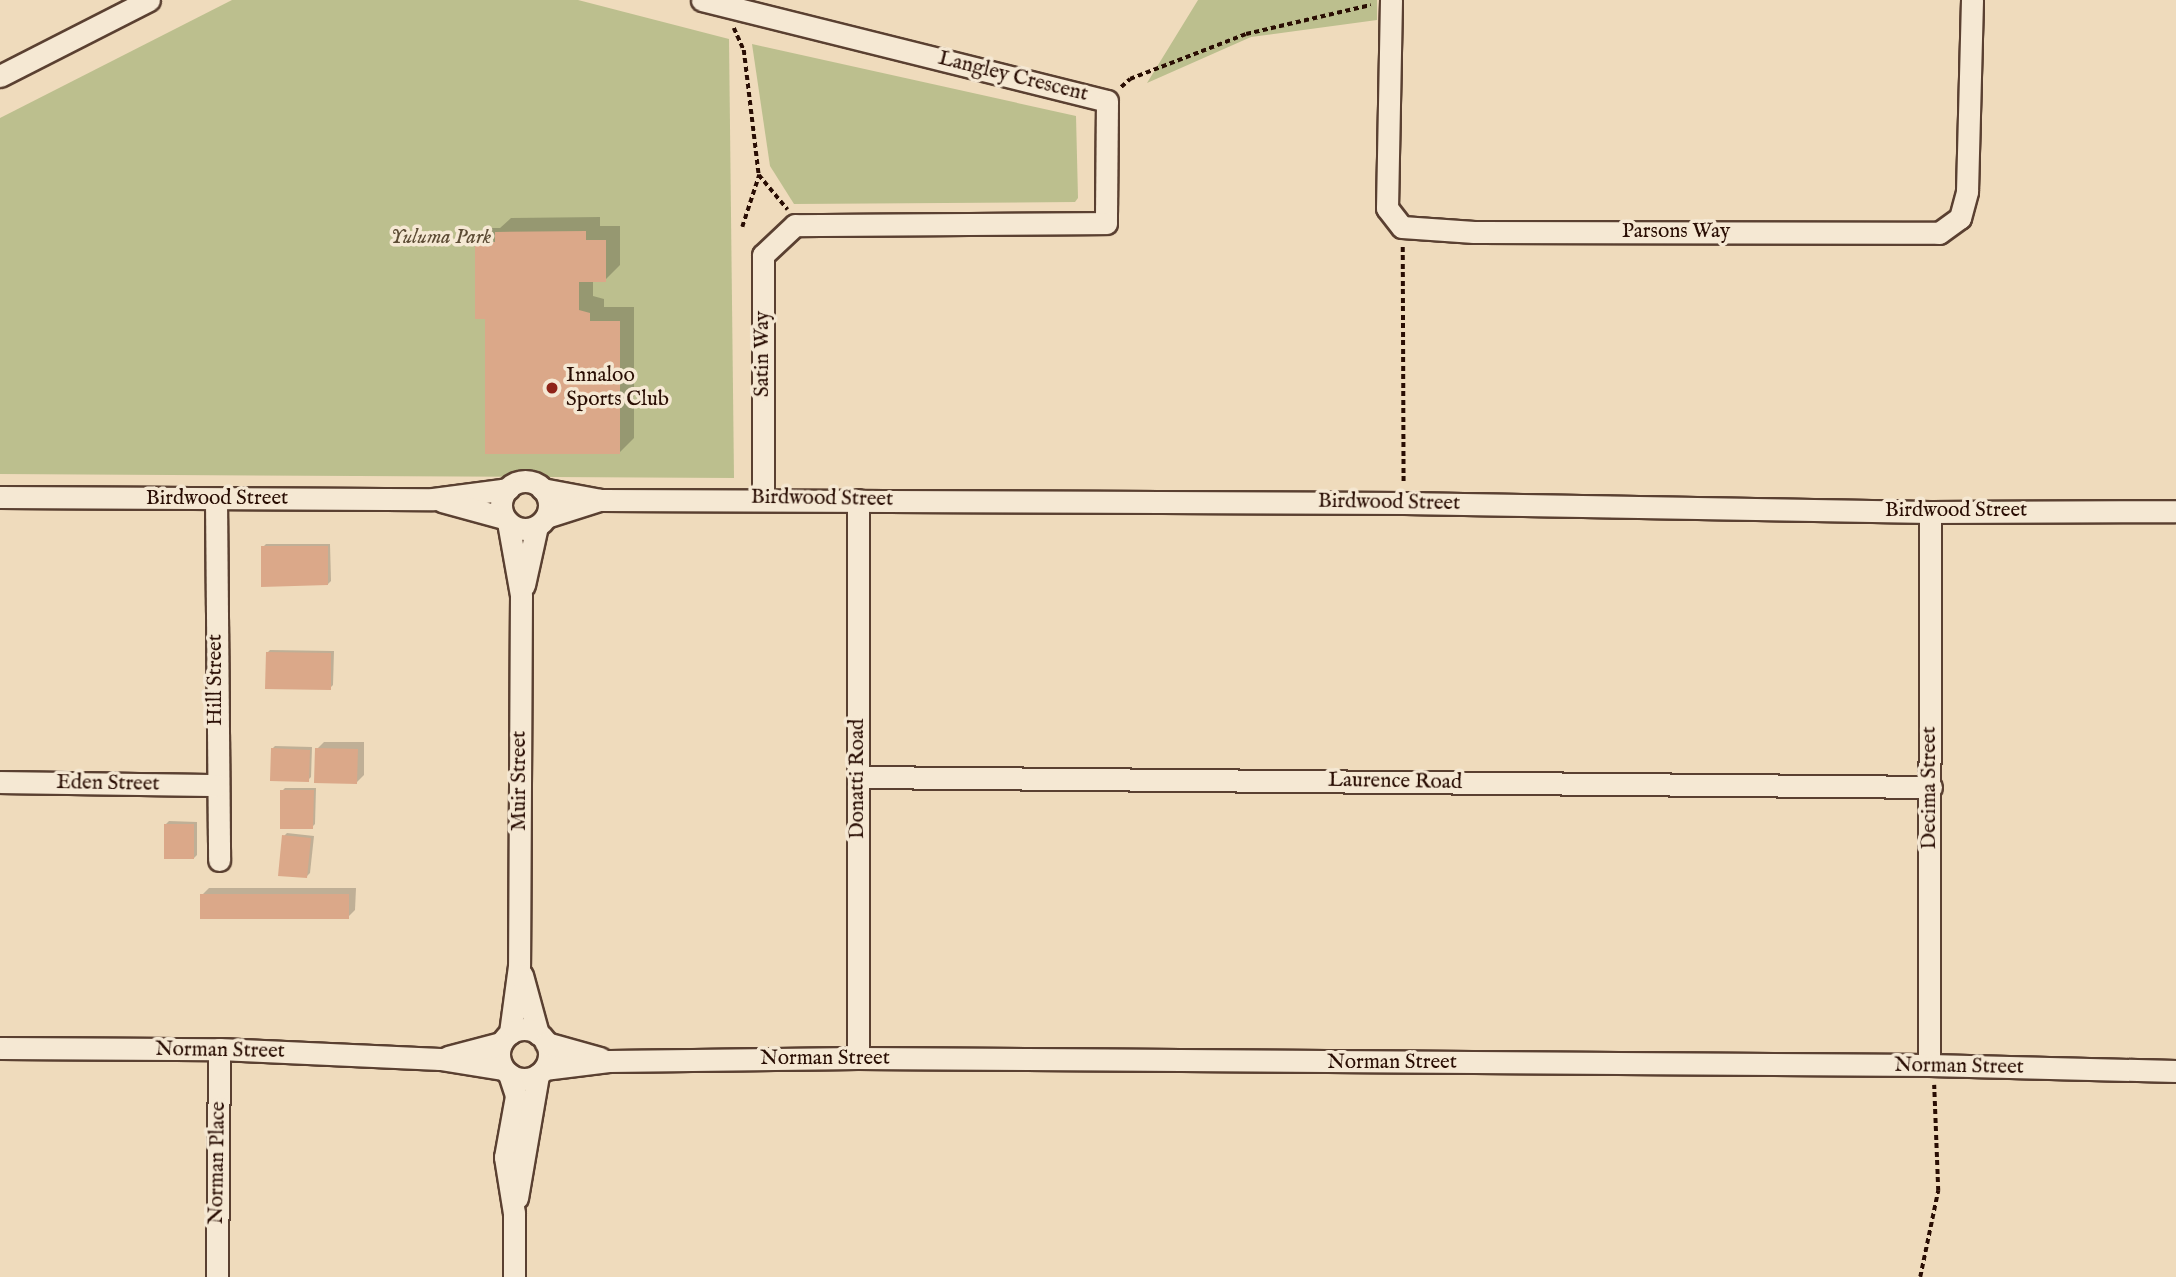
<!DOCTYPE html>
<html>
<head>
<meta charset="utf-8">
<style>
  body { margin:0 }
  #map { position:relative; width:2176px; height:1277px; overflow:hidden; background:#efdbbc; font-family:"IM FELL English",serif }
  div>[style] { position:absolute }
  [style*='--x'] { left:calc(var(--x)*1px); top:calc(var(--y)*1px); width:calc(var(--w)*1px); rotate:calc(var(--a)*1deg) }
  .green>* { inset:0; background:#bcbf8e }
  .shadow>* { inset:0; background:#0003 }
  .building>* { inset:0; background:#dba889 }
  .path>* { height:3.5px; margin-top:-1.75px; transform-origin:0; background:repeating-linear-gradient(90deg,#290d03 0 5px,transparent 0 8.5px) }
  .roads { filter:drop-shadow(2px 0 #5a4031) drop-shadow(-2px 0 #5a4031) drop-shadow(0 2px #5a4031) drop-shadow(0 -2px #5a4031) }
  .minor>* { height:21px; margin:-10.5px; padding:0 10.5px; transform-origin:10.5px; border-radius:10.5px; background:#f5e8d3 }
  .minor>.ring { margin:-10.5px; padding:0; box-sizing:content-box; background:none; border:21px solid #f5e8d3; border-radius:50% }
  .dots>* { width:19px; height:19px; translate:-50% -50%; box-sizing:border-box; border:4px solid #f5e8d3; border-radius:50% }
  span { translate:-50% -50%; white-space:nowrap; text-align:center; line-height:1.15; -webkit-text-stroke:7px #f5e8d3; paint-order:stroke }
  .street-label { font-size:21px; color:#290d03 }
  .park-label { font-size:21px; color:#5c4b34; font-style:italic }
  .poi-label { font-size:21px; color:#290d03 }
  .left { translate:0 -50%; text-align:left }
</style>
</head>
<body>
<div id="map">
  <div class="green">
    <i style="clip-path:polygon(232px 0,578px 0,729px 39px,734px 478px,0 474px,0 118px)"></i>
    <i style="clip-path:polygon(1198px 0,1377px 0,1377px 20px,1251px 37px,1147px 83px)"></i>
    <i style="clip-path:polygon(752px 44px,1076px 116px,1078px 198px,1075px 202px,794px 204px,770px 166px)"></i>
  </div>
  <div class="shadow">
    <i style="clip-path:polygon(600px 217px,600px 226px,620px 226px,620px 265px,605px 280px,593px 280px,593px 296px,604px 299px,604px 307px,634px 307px,634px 438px,619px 453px,487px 318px,477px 243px,492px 228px,500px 228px,511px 218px)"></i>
    <i style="clip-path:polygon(266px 544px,330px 544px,331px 581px,328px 584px,263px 547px)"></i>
    <i style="clip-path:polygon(270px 650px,334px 651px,333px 685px,330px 688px,267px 653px)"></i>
    <i style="clip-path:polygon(324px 742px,364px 742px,364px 775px,357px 782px,317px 749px)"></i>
    <i style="clip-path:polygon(275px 746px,312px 747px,311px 777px,308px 780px,272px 749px)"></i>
    <i style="clip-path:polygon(285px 788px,316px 788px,315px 824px,312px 827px,282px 791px)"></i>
    <i style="clip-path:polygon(169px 821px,197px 822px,197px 855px,194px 858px,166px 824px)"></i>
    <i style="clip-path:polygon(287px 833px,314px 836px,310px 873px,307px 876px,284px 836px)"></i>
    <i style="clip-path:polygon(209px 888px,356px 888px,355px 910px,348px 917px,202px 895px)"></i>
  </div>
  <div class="building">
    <i style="clip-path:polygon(586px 231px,586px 240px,606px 240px,606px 282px,579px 282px,579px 310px,590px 313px,590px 321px,620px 321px,620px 454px,485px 454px,485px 319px,475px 319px,475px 242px,495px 242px,495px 232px)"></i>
    <i style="clip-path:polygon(261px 546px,328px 546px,328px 585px,261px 587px)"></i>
    <i style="clip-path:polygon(266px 652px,331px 653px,331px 690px,265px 689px)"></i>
    <i style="clip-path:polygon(271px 748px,310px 750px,309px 782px,270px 781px)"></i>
    <i style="clip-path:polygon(315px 748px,358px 749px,357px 784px,314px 783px)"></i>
    <i style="clip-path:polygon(280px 790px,314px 790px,313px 829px,280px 829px)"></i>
    <i style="clip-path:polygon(164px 824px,194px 824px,194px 859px,164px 859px)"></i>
    <i style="clip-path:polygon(282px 835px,311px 838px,307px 878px,278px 876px)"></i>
    <i style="clip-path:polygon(200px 894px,349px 894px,349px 919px,200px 919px)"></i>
  </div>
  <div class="path">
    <i style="--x:734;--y:28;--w:24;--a:66"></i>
    <i style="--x:744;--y:50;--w:126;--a:83.2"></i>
    <i style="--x:759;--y:175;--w:45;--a:50.4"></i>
    <i style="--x:1121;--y:87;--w:12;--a:-42"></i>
    <i style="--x:1130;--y:79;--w:124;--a:-21.2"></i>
    <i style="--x:1246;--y:34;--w:128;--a:-13.1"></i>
    <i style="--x:742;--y:227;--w:55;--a:-71.9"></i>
    <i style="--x:1403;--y:247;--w:237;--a:89.8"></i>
    <i style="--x:1920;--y:1277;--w:88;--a:-78.2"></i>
    <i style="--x:1938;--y:1191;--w:106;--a:-92.2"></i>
  </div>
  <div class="roads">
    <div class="minor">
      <i style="--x:702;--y:0;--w:417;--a:14"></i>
      <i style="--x:1107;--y:101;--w:122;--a:90.5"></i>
      <i style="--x:1106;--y:223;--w:311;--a:179.6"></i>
      <i style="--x:795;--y:225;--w:44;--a:136.8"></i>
      <i style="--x:763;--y:255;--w:243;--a:90"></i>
      <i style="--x:1391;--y:0;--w:208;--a:91.1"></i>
      <i style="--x:1387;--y:208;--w:24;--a:52"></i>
      <i style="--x:1402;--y:227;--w:72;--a:4"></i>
      <i style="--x:1474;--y:232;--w:465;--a:0.1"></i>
      <i style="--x:1939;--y:233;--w:26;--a:-36"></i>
      <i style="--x:1960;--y:218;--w:28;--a:-75"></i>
      <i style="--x:1967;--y:191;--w:191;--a:-88.5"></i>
      <i style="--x:0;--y:76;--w:167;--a:-27"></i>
      <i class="ring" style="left:501px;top:481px;width:27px;height:27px"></i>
      <i style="--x:542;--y:489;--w:60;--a:10.6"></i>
      <i style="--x:601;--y:500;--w:803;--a:0.21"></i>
      <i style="--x:1404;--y:503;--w:526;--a:0.98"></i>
      <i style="--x:1930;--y:512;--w:246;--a:-0.2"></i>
      <i style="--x:0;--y:497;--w:433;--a:0.3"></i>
      <i style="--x:433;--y:499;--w:76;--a:-7.6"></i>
      <i style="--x:216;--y:500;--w:360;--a:89.5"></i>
      <i style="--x:442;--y:501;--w:64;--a:15.3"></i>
      <i style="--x:546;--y:517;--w:56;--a:-17.8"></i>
      <i style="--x:508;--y:522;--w:74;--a:79.9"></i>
      <i style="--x:521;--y:595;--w:371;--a:90.3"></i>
      <i style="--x:519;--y:966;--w:68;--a:97.7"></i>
      <i style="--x:524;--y:585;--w:60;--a:-77.6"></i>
      <i style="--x:858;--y:777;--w:1073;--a:0.53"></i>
      <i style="--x:0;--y:782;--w:217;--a:0.8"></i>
      <i style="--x:522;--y:975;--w:61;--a:74.8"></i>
      <i class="ring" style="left:499px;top:1029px;width:29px;height:29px"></i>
      <i style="--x:546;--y:1043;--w:56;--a:15.5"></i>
      <i style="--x:0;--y:1048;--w:219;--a:0.3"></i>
      <i style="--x:219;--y:1049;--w:221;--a:2.6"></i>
      <i style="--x:440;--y:1059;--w:64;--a:9"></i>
      <i style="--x:448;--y:1057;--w:55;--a:-14.8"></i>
      <i style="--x:858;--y:1058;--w:558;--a:-90"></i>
      <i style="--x:1929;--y:1065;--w:553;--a:-89.9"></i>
      <i style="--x:544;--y:1069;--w:65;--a:-7"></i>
      <i style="--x:609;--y:1061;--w:249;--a:-0.7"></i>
      <i style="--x:858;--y:1058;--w:1071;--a:0.37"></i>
      <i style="--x:1929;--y:1065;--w:247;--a:1.4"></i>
      <i style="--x:509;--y:1074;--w:23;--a:72"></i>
      <i style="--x:516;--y:1096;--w:62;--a:100.2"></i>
      <i style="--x:505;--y:1157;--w:57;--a:80.9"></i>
      <i style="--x:514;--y:1213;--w:64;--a:90"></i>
      <i style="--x:517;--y:1198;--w:125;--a:-80.3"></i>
      <i style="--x:217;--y:1277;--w:228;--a:-89.5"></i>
    </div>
  </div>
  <div class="dots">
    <i style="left:552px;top:388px;background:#8f2418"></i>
  </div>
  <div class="street-label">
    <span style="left:1013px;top:77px;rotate:14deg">Langley Crescent</span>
    <span style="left:1676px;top:232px">Parsons Way</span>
    <span style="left:763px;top:354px;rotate:-90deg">Satin Way</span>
    <span style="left:217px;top:499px">Birdwood Street</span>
    <span style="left:822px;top:499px;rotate:1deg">Birdwood Street</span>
    <span style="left:1389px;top:503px;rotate:1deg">Birdwood Street</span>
    <span style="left:1956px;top:511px">Birdwood Street</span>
    <span style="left:216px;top:680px;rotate:-90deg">Hill Street</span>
    <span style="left:858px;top:779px;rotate:-90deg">Donatti Road</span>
    <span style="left:520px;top:781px;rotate:-90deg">Muir Street</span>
    <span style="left:1395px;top:782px;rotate:1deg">Laurence Road</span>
    <span style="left:108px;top:784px;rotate:1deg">Eden Street</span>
    <span style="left:1930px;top:788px;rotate:-90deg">Decima Street</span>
    <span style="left:220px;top:1051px;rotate:1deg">Norman Street</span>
    <span style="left:825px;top:1059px">Norman Street</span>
    <span style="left:1392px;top:1063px">Norman Street</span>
    <span style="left:1959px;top:1067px;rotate:1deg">Norman Street</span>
    <span style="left:218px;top:1163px;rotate:-89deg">Norman Place</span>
  </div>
  <div class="park-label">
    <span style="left:441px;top:238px">Yuluma Park</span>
  </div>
  <div class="poi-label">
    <span class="left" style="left:566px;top:388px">Innaloo<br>Sports Club</span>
  </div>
</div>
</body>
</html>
